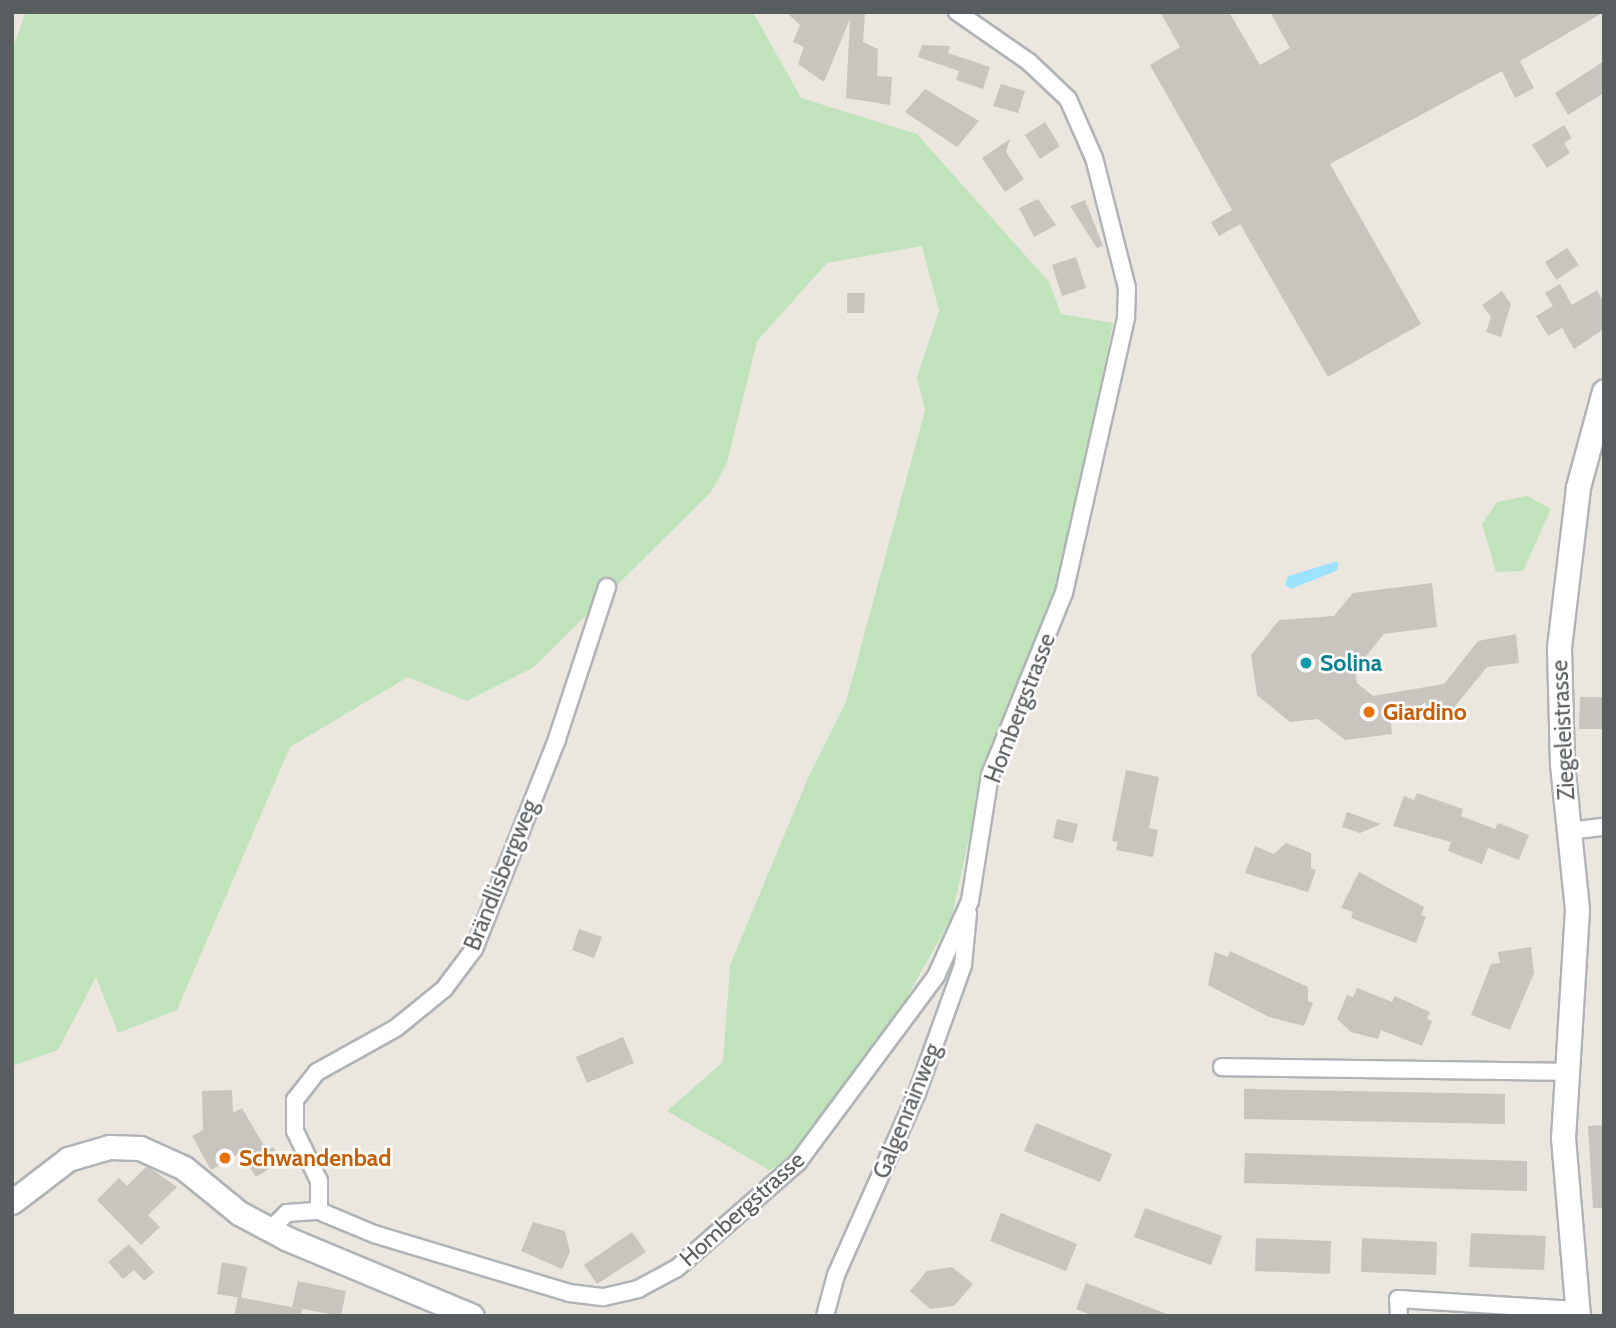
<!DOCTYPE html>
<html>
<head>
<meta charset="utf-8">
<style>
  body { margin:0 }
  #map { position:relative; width:1616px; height:1328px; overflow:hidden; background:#ebe7df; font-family:Cabin,sans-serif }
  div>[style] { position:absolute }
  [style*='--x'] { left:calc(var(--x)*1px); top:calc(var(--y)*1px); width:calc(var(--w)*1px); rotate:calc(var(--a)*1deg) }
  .green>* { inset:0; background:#c1e3bb }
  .water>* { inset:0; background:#9de2fe }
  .building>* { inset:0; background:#c8c4be }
  .roads { filter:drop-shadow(2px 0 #b0b4b7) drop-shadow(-2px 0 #b0b4b7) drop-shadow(0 2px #b0b4b7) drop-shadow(0 -2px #b0b4b7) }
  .street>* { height:16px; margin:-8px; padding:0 8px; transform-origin:8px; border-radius:8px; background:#fff }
  .secondary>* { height:23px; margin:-11.5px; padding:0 11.5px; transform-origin:11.5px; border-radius:11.5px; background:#fff }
  .dots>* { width:19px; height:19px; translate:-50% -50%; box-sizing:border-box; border:4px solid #fff; border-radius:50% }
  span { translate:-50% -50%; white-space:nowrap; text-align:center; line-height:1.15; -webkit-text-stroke:5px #fff; paint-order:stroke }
  .culture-label { font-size:23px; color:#0d838f; font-weight:700 }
  .left { translate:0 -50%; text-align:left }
  .street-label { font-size:23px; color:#585d60 }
  .food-label { font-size:23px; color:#c56008; font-weight:700 }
  .frame { position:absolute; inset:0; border:14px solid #585d60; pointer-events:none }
</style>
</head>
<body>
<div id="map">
  <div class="green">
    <i style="clip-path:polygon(26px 12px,753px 12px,801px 98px,917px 134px,1049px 282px,1061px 314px,1113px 323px,1058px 591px,985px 768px,951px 919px,877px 1050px,790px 1160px,769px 1170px,667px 1111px,723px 1062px,730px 965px,808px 778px,846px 702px,925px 410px,917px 377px,939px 311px,922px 246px,827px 263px,757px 341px,727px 463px,711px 492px,534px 667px,467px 701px,408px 677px,290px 747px,177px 1010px,118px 1033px,96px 977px,58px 1050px,12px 1066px,12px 49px)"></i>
    <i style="clip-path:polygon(1527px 496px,1551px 509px,1523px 571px,1496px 572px,1482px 524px,1497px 502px)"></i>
  </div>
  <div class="water">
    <i style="clip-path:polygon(1338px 561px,1338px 570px,1291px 589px,1285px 585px,1288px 576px)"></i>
  </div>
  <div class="building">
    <i style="clip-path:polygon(786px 12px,865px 12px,863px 42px,878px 49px,877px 76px,892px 77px,890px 105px,846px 98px,850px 19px,824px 82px,798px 64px,804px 47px,793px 42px,800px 25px)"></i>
    <i style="clip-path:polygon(1160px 12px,1229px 12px,1260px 65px,1290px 48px,1270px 12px,1604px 12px,1520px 61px,1534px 88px,1515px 98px,1502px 71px,1330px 164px,1421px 324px,1328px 377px,1240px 224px,1219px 236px,1211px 222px,1232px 210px,1150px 65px,1180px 47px)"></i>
    <i style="clip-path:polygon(922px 45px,950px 46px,948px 53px,990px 67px,983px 89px,956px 80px,959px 71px,918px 57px)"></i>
    <i style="clip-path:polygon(1604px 61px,1604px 93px,1568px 115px,1555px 93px)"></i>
    <i style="clip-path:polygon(1001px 84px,1025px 91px,1018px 113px,993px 106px)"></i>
    <i style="clip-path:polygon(925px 89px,979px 121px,957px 147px,905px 112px)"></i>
    <i style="clip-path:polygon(1045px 122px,1060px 146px,1040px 159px,1025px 135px)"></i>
    <i style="clip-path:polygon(1564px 125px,1572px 138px,1564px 143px,1570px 153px,1547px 168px,1532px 145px)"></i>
    <i style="clip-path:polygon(1010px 139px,1006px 152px,1024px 179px,1005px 192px,982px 158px)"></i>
    <i style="clip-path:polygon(1038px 199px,1056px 225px,1034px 237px,1019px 208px)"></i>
    <i style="clip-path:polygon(1085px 200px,1103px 246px,1097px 248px,1070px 206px)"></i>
    <i style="clip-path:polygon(1567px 248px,1579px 265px,1556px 280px,1545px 262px)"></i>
    <i style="clip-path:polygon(1076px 257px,1086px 288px,1062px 296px,1052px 265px)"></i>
    <i style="clip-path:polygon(1560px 284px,1572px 305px,1597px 290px,1604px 303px,1604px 329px,1574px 349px,1562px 328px,1548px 336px,1536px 316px,1553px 306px,1545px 293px)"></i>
    <i style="clip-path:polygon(1502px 291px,1511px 304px,1501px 337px,1486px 332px,1491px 317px,1482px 305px)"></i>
    <i style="clip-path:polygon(847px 293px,865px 293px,864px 313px,847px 313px)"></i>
    <i style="clip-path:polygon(1432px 583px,1437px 627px,1384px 634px,1355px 670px,1357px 683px,1373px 696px,1444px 684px,1478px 641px,1516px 634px,1519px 663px,1487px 667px,1448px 715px,1439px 708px,1390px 716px,1392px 734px,1345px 740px,1318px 719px,1290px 722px,1257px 695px,1251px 655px,1279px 620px,1334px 616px,1353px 593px)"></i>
    <i style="clip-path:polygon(1580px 697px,1604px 697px,1604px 729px,1579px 729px)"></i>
    <i style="clip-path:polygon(1126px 770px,1159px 777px,1149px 828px,1158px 830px,1153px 857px,1116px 850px,1118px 842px,1112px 841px)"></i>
    <i style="clip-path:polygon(1417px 793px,1463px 809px,1461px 816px,1495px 829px,1498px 823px,1529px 835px,1519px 860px,1488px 848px,1482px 864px,1448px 851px,1451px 842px,1393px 826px,1404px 796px,1414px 800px)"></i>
    <i style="clip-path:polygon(1347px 812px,1381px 824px,1360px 833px,1342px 827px)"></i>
    <i style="clip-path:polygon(1057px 819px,1078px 824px,1073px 843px,1053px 838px)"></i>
    <i style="clip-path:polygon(1286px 843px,1311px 853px,1311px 868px,1316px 870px,1308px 892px,1245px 873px,1255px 846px,1274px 854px)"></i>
    <i style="clip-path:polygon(1359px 872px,1424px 907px,1421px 915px,1426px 917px,1416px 943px,1351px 918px,1353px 912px,1341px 908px)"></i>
    <i style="clip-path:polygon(579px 929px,602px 937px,594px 958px,572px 950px)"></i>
    <i style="clip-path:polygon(1531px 947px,1534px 973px,1510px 1030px,1471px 1015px,1491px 964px,1500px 963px,1498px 952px)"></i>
    <i style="clip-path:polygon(1230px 951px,1308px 987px,1308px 1001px,1313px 1003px,1304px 1026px,1269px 1017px,1208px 985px,1215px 952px,1228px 957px)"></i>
    <i style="clip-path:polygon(1357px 988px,1392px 1002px,1395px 996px,1430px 1012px,1427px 1019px,1432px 1021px,1422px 1046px,1381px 1030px,1378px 1039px,1351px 1032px,1337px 1019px,1347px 995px,1353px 997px)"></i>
    <i style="clip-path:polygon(623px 1037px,634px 1063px,587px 1083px,576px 1057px)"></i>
    <i style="clip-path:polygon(1244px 1089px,1505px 1094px,1505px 1124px,1244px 1119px)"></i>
    <i style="clip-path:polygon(232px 1090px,233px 1113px,242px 1108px,267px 1151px,273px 1147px,282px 1161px,256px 1177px,240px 1153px,211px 1170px,192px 1136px,203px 1130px,202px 1091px)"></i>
    <i style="clip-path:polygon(1036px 1123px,1112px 1154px,1100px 1182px,1024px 1151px)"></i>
    <i style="clip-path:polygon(1604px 1125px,1604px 1208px,1593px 1208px,1588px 1126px)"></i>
    <i style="clip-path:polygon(1245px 1153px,1527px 1161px,1527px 1191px,1244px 1183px)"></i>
    <i style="clip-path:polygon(147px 1166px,177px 1187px,148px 1215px,160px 1227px,141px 1245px,97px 1200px,119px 1178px,127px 1186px)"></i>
    <i style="clip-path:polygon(1145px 1208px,1222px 1236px,1211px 1265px,1134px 1237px)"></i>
    <i style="clip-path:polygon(1001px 1213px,1077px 1244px,1066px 1271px,990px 1241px)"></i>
    <i style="clip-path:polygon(533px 1222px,565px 1231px,570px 1252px,562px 1269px,521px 1251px)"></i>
    <i style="clip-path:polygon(632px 1232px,646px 1252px,597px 1284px,584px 1265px)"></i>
    <i style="clip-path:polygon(1471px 1233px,1546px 1236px,1544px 1270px,1469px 1267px)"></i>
    <i style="clip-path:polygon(1256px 1238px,1331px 1241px,1330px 1274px,1255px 1271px)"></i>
    <i style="clip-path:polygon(1362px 1238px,1437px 1242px,1436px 1275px,1361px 1272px)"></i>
    <i style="clip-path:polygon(129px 1244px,154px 1272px,144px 1281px,134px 1270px,123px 1279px,108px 1262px)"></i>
    <i style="clip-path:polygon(222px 1262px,247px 1267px,241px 1298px,217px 1294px)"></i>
    <i style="clip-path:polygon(952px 1267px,973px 1284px,954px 1306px,930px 1309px,910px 1291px,927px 1271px)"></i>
    <i style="clip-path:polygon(298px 1281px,346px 1291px,341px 1316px,292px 1307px)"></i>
    <i style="clip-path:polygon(1086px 1283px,1170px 1315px,1170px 1316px,1094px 1316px,1076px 1309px)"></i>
    <i style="clip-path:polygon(238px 1297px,302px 1309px,301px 1316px,234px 1316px)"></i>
  </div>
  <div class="roads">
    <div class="street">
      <i style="--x:1569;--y:831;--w:35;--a:-7"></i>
      <i style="--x:1222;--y:1067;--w:345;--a:0.8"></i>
      <i style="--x:319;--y:1211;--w:30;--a:-90"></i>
      <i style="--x:319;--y:1181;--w:55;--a:-115.6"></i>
      <i style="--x:295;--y:1131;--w:31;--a:-90"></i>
      <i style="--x:295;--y:1100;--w:36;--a:-52"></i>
      <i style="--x:317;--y:1072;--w:90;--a:-29.1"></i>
      <i style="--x:396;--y:1028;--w:62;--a:-39.1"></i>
      <i style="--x:444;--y:989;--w:50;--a:-53.1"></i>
      <i style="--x:474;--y:949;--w:226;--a:-68.4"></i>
      <i style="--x:557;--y:739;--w:160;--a:-71.8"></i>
      <i style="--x:270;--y:1230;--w:24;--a:-45"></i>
      <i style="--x:287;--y:1213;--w:32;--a:-4"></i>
      <i style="--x:319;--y:1211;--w:60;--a:22.7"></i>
      <i style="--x:374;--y:1234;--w:204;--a:16.8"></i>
      <i style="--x:569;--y:1293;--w:35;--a:7"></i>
      <i style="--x:604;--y:1297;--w:35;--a:-13"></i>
      <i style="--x:638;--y:1289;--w:44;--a:-28.3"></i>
      <i style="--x:677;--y:1268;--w:161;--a:-41.2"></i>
      <i style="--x:798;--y:1162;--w:232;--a:-53.4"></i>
      <i style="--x:936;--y:976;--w:82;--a:-65.6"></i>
      <i style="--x:970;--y:901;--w:128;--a:-81"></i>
      <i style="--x:990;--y:775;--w:196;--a:-67.9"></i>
      <i style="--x:1064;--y:593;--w:283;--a:-77.3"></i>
      <i style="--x:1126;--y:317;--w:29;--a:-88"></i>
      <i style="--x:1127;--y:288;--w:134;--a:-104.2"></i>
      <i style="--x:1094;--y:158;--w:64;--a:-113.8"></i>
      <i style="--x:1068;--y:99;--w:54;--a:-136.5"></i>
      <i style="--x:1029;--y:62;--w:88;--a:-145.2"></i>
      <i style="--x:825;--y:1316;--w:42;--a:-75"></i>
      <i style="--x:836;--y:1275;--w:199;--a:-66"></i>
      <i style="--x:917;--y:1093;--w:136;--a:-70.2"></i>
      <i style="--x:963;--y:965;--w:52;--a:-84.5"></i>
      <i style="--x:1399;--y:1316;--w:17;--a:-93"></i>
      <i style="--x:1398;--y:1299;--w:179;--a:3.5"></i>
    </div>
    <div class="secondary">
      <i style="--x:12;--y:1202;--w:71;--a:-37.5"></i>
      <i style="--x:68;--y:1159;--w:43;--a:-16.3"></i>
      <i style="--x:109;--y:1147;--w:31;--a:2"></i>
      <i style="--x:140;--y:1148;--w:48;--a:24.4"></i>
      <i style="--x:184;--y:1168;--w:71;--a:39.3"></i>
      <i style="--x:239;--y:1213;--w:55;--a:28"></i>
      <i style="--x:288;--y:1239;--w:199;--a:22.7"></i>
      <i style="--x:1578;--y:1316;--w:179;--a:-94.8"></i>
      <i style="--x:1563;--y:1138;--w:229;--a:-86.5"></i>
      <i style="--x:1577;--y:909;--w:147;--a:-95.9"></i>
      <i style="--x:1562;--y:763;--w:116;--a:-91.5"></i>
      <i style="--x:1559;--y:647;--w:161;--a:-83.2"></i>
      <i style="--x:1578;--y:487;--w:99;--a:-74.8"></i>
    </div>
  </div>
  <div class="dots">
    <i style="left:1306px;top:663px;background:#0f9aa8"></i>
    <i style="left:1369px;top:712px;background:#e8710a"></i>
    <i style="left:225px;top:1158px;background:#e8710a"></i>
  </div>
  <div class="culture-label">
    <span class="left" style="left:1320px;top:663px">Solina</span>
  </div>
  <div class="street-label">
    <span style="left:1020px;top:708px;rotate:-69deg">Hombergstrasse</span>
    <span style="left:1563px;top:730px;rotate:-93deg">Ziegeleistrasse</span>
    <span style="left:501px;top:875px;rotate:-68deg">Brändlisbergweg</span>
    <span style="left:907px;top:1111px;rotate:-68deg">Galgenrainweg</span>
    <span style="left:742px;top:1209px;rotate:-42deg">Hombergstrasse</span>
  </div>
  <div class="food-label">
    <span class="left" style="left:1383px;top:712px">Giardino</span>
    <span class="left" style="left:239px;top:1158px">Schwandenbad</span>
  </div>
  <div class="frame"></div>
</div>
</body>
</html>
